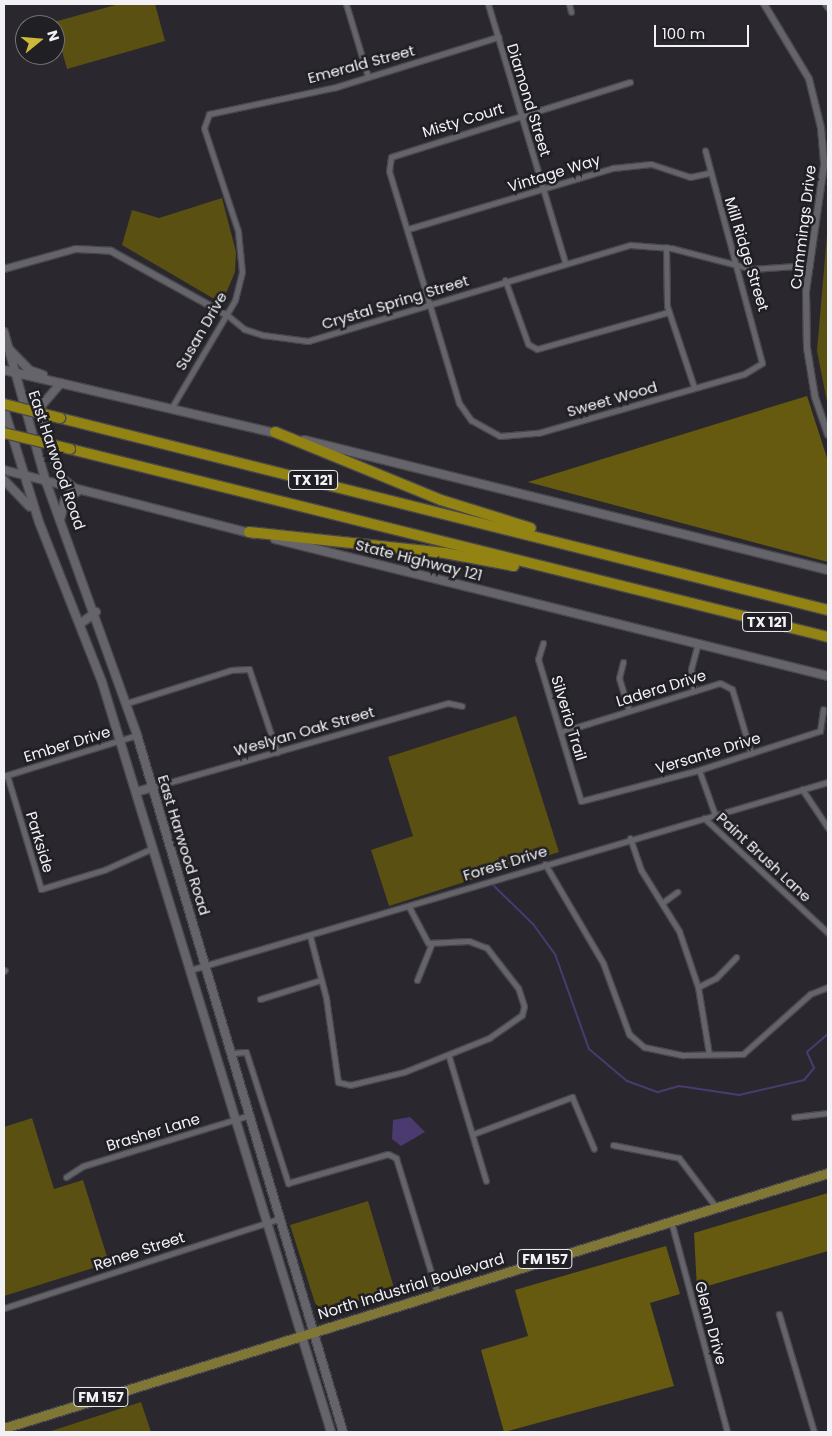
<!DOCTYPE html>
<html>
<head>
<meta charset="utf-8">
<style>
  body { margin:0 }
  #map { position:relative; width:832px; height:1436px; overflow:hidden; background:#2a282e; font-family:Poppins,sans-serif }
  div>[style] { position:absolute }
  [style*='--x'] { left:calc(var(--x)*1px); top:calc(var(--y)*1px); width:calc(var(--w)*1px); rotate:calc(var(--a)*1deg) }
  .green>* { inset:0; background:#595012 }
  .forest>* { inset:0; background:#655a0f }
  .water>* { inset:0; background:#4b3a70 }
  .stream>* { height:2px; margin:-1px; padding:0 1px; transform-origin:1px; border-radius:1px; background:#4b3a70 }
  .roads { filter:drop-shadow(1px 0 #48474c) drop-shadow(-1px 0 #48474c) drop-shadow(0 1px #48474c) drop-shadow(0 -1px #48474c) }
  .minor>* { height:5px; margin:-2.5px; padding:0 2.5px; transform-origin:2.5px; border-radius:2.5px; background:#66646b }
  .tertiary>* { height:6px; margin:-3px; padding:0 3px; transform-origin:3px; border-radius:3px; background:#66646b }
  .secondary>* { height:8px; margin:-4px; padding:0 4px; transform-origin:4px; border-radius:4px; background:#66646b }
  .primary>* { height:9px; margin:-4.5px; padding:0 4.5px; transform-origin:4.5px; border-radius:4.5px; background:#807736 }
  .motorway>* { height:10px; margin:-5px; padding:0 5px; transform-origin:5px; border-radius:5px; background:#928313 }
  .bridges { filter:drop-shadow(1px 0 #48474c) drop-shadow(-1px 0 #48474c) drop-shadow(0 1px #48474c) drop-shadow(0 -1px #48474c) }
  .motorway-bridge>* { height:10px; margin:-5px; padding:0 5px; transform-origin:5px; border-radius:5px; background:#928313 }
  span { translate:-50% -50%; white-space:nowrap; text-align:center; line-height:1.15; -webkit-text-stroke:5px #201f24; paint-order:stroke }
  .shield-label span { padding:1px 4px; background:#201f24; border:1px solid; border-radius:4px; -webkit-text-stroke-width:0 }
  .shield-label { font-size:14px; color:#f2f2f6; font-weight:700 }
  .street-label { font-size:15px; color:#f2f2f6 }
  .frame { position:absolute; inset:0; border:5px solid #f2f2f6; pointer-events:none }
  .north { position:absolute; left:15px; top:15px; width:50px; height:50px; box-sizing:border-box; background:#201f24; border:1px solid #747378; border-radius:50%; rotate:73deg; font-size:14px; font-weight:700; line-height:20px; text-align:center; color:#f2f2f6 }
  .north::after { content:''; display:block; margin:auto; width:18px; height:22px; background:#ccb939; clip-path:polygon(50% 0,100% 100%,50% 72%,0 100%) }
  .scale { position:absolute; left:654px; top:25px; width:95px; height:22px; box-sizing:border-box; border:2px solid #f2f2f6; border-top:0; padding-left:6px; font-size:15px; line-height:18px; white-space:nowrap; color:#f2f2f6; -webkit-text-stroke:4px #201f24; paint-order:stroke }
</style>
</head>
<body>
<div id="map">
  <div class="green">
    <i style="clip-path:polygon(119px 4px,155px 4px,165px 41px,67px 69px,54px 22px)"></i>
    <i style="clip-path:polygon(222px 198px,236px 252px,235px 272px,224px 298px,216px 300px,122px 245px,132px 210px,159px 218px)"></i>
    <i style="clip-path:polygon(828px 223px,828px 407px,817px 351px)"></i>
    <i style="clip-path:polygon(516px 716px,559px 852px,389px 906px,371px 850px,413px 836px,388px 757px)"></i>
    <i style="clip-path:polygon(32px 1118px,54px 1189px,83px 1180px,109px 1263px,4px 1296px,4px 1127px)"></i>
    <i style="clip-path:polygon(368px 1201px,395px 1291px,318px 1312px,290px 1225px)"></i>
    <i style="clip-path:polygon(141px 1402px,151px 1432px,48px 1432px)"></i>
  </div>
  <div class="forest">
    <i style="clip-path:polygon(807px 396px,828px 461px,828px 562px,528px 482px)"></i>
    <i style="clip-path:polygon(828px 1193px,828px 1251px,697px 1289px,694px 1233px)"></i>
    <i style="clip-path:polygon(666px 1246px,680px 1294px,650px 1303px,674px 1386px,504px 1432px,481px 1350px,528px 1336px,515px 1290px)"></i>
  </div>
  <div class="water">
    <i style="clip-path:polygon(410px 1117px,425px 1132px,401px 1146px,392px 1139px,393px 1120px)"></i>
  </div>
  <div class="stream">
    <i style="--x:477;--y:869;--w:9;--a:41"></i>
    <i style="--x:494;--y:886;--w:54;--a:44.3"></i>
    <i style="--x:533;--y:924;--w:37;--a:54"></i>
    <i style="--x:555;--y:954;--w:101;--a:70.3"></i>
    <i style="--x:589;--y:1049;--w:50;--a:40.1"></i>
    <i style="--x:627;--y:1081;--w:33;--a:20"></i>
    <i style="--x:658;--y:1092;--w:22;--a:-16"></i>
    <i style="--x:679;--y:1086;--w:61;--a:8.5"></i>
    <i style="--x:739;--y:1095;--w:67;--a:-13"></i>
    <i style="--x:804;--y:1080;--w:16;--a:-50"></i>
    <i style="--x:814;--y:1068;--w:17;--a:-114"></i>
    <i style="--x:807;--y:1052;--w:28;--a:-41"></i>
  </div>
  <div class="roads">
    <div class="minor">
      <i style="--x:346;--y:4;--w:76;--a:73.2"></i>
      <i style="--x:488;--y:4;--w:269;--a:73.4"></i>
      <i style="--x:569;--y:4;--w:8;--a:76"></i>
      <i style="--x:825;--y:4;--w:5;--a:53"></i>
      <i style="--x:630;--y:82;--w:250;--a:162.6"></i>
      <i style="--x:391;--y:157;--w:14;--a:98"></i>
      <i style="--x:389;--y:171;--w:141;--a:73.1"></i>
      <i style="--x:430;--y:306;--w:101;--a:73.4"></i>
      <i style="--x:459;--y:403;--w:21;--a:55"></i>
      <i style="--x:471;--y:420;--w:33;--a:29"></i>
      <i style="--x:500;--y:436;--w:38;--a:-5"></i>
      <i style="--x:538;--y:433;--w:214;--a:-16"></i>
      <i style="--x:744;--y:374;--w:21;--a:-31"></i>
      <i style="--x:762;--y:363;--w:220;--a:-105"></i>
      <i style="--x:408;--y:229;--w:214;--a:-16.6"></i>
      <i style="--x:613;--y:168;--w:38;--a:-6"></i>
      <i style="--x:651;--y:164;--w:41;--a:18.4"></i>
      <i style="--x:690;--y:177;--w:19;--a:-12"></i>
      <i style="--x:666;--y:247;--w:59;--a:89"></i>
      <i style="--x:667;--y:306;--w:85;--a:71.6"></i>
      <i style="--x:505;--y:280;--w:68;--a:70.2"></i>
      <i style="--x:528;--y:344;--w:10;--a:29"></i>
      <i style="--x:537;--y:349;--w:137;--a:-15.7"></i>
      <i style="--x:227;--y:315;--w:22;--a:39"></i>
      <i style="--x:244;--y:329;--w:20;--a:18"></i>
      <i style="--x:263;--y:335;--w:45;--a:7.6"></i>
      <i style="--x:308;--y:341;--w:337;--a:-16.6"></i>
      <i style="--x:631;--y:245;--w:40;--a:4.3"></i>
      <i style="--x:671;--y:248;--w:84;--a:14.5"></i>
      <i style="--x:752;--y:269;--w:58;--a:-3.9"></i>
      <i style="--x:172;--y:407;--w:124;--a:-59.5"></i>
      <i style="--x:235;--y:300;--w:29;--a:-76"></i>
      <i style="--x:242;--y:272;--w:41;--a:-95.6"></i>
      <i style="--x:238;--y:231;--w:108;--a:-108.3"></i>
      <i style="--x:204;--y:128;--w:15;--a:-70"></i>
      <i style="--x:209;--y:114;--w:130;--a:-12"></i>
      <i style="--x:336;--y:87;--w:170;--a:-17.2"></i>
      <i style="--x:543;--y:643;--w:17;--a:107"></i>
      <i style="--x:538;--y:659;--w:148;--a:73.2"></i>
      <i style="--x:581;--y:801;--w:122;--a:-14.7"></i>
      <i style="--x:699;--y:770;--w:127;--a:-17.9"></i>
      <i style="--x:820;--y:731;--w:22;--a:-82"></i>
      <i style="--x:623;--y:662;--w:16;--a:104"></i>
      <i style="--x:619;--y:678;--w:34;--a:73"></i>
      <i style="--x:694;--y:691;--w:22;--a:-98"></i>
      <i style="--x:691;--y:669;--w:27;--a:-75"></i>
      <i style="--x:127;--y:703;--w:109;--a:-17.6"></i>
      <i style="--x:231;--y:670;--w:18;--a:-3"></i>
      <i style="--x:249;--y:669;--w:88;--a:71.4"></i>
      <i style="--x:561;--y:732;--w:166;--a:-17.1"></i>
      <i style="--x:720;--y:683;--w:13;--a:27"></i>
      <i style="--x:732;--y:689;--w:67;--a:73.5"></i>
      <i style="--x:699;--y:770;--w:48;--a:70.4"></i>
      <i style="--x:7;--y:775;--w:119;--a:73.4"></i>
      <i style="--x:41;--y:889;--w:66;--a:-16.8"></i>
      <i style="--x:104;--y:870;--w:54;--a:-24.2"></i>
      <i style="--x:4;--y:776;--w:139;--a:-17.1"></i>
      <i style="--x:153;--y:787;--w:307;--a:-15.9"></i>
      <i style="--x:448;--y:703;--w:14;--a:12"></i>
      <i style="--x:802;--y:789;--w:47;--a:56.3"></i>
      <i style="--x:704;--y:818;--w:169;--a:42.8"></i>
      <i style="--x:630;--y:838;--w:34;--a:71"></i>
      <i style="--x:641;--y:870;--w:72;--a:58.1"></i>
      <i style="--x:679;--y:931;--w:59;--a:71.3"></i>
      <i style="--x:698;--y:987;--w:68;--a:80.7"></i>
      <i style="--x:545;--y:864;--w:115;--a:59.6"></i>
      <i style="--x:603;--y:963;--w:76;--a:69.9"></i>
      <i style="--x:629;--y:1034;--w:20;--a:41"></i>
      <i style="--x:644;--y:1047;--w:40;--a:12"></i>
      <i style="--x:683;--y:1055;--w:60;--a:-1"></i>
      <i style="--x:743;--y:1054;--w:90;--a:-41.8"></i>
      <i style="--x:810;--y:994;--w:19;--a:-21"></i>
      <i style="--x:662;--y:903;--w:19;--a:-36"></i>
      <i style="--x:310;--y:936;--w:64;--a:75.5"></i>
      <i style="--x:326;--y:998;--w:85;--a:81.9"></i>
      <i style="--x:338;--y:1082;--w:12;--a:14"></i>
      <i style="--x:350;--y:1085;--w:56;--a:-13.5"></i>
      <i style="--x:404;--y:1072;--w:92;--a:-21.8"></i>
      <i style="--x:489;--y:1038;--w:40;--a:-34.9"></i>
      <i style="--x:522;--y:1015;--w:9;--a:-77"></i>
      <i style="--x:524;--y:1006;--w:19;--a:-108"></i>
      <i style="--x:518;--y:988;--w:51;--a:-127.8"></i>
      <i style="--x:487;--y:948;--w:19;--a:-159"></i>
      <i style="--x:469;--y:941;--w:41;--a:177.2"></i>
      <i style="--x:428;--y:943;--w:41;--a:-117.8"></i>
      <i style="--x:190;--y:970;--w:665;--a:-16.42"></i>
      <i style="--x:4;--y:971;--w:1;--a:-45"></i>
      <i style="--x:417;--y:980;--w:40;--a:-68"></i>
      <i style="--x:698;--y:987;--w:20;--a:-27"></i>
      <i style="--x:716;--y:978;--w:29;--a:-46"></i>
      <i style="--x:260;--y:999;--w:64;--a:-17.3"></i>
      <i style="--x:232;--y:1053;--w:14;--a:-4"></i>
      <i style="--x:246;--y:1052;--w:138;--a:72.2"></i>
      <i style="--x:288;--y:1183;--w:104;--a:-16.2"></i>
      <i style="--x:388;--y:1154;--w:9;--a:27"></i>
      <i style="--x:396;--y:1158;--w:140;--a:73"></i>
      <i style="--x:449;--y:1057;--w:129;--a:73.4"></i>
      <i style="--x:794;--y:1117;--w:34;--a:-7"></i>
      <i style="--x:473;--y:1134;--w:106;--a:-20.5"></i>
      <i style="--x:572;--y:1097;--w:56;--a:67.1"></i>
      <i style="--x:613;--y:1145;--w:67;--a:11.1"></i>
      <i style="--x:679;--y:1158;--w:61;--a:52.9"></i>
      <i style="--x:66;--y:1177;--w:20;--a:-33"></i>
      <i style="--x:83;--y:1166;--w:175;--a:-17"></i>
      <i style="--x:671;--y:1221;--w:218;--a:75.1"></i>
      <i style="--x:4;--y:1308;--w:291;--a:-18"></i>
      <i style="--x:779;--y:1314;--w:123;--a:73.5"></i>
    </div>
    <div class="tertiary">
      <i style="--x:764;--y:4;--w:87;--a:59"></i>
      <i style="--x:809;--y:79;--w:50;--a:76.2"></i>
      <i style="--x:821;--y:128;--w:37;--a:85"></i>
      <i style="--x:824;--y:165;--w:127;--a:98.1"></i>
      <i style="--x:806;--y:291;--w:57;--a:89"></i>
      <i style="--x:807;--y:348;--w:50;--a:80.7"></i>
      <i style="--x:815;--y:397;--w:40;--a:71.1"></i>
      <i style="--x:4;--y:269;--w:75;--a:-15.5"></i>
      <i style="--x:76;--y:249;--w:35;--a:3"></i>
      <i style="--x:111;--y:251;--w:132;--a:28.9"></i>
    </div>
    <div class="secondary">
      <i style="--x:4;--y:332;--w:156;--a:74.4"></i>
      <i style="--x:46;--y:482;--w:269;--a:70.2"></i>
      <i style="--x:137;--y:735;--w:727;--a:73.53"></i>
      <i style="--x:9;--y:349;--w:29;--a:46"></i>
      <i style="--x:29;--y:370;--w:15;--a:20"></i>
      <i style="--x:4;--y:370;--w:283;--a:13.1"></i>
      <i style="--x:61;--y:383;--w:32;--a:131"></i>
      <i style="--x:40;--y:407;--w:62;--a:74.2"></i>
      <i style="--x:57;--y:467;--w:13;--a:63"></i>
      <i style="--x:63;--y:479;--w:19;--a:39"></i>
      <i style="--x:78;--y:491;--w:15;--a:148"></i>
      <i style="--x:65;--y:499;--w:18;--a:103"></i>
      <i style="--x:4;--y:409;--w:118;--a:72.8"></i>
      <i style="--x:39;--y:522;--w:172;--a:68.5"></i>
      <i style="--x:102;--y:682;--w:784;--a:73.02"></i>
      <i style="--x:304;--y:440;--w:540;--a:13.93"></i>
      <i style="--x:4;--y:470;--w:258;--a:14.4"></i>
      <i style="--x:4;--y:480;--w:37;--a:46"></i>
      <i style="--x:275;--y:539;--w:570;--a:13.91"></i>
      <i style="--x:80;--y:624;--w:20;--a:-37"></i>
      <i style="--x:136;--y:792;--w:18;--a:-16"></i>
    </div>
    <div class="primary">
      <i style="--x:4;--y:1428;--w:863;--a:-17.2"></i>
    </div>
    <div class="motorway">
      <i style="--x:60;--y:418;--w:792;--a:14.04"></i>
      <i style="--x:275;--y:432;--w:179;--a:22.3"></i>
      <i style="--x:441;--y:500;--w:94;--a:17.3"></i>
      <i style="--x:70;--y:449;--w:781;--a:13.93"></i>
      <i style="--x:249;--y:532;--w:197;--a:6.1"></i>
      <i style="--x:445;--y:553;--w:70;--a:10.7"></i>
    </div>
  </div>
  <div class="bridges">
    <div class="motorway-bridge">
      <i style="--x:4;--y:404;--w:58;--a:14"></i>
      <i style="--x:4;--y:433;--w:68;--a:13.6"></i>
    </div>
  </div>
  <div class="shield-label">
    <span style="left:313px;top:480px">TX 121</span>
    <span style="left:767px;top:622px">TX 121</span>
    <span style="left:545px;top:1259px">FM 157</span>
    <span style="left:101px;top:1397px">FM 157</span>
  </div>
  <div class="street-label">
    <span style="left:361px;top:64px;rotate:-15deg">Emerald Street</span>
    <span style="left:529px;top:100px;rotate:73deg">Diamond Street</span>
    <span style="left:463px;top:120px;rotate:-17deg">Misty Court</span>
    <span style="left:554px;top:173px;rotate:-17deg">Vintage Way</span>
    <span style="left:803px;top:227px;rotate:-83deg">Cummings Drive</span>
    <span style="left:747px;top:254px;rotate:73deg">Mill Ridge Street</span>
    <span style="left:395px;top:302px;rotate:-17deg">Crystal Spring Street</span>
    <span style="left:201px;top:331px;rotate:-60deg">Susan Drive</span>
    <span style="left:612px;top:399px;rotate:-16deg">Sweet Wood</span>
    <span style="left:57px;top:460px;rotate:71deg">East Harwood Road</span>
    <span style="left:419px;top:560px;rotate:14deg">State Highway 121</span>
    <span style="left:661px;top:688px;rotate:-17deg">Ladera Drive</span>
    <span style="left:569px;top:718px;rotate:73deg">Silverio Trail</span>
    <span style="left:304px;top:731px;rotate:-16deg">Weslyan Oak Street</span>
    <span style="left:67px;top:744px;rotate:-17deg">Ember Drive</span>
    <span style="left:708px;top:753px;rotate:-17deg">Versante Drive</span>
    <span style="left:40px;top:842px;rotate:73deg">Parkside</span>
    <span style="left:184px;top:845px;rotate:73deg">East Harwood Road</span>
    <span style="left:764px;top:857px;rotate:43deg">Paint Brush Lane</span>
    <span style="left:505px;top:863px;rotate:-17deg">Forest Drive</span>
    <span style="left:153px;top:1132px;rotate:-17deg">Brasher Lane</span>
    <span style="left:139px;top:1251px;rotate:-18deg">Renee Street</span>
    <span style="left:411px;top:1286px;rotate:-17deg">North Industrial Boulevard</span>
    <span style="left:711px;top:1323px;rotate:75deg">Glenn Drive</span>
  </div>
  <div class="frame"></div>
  <div class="north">N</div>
  <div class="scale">100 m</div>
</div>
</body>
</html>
